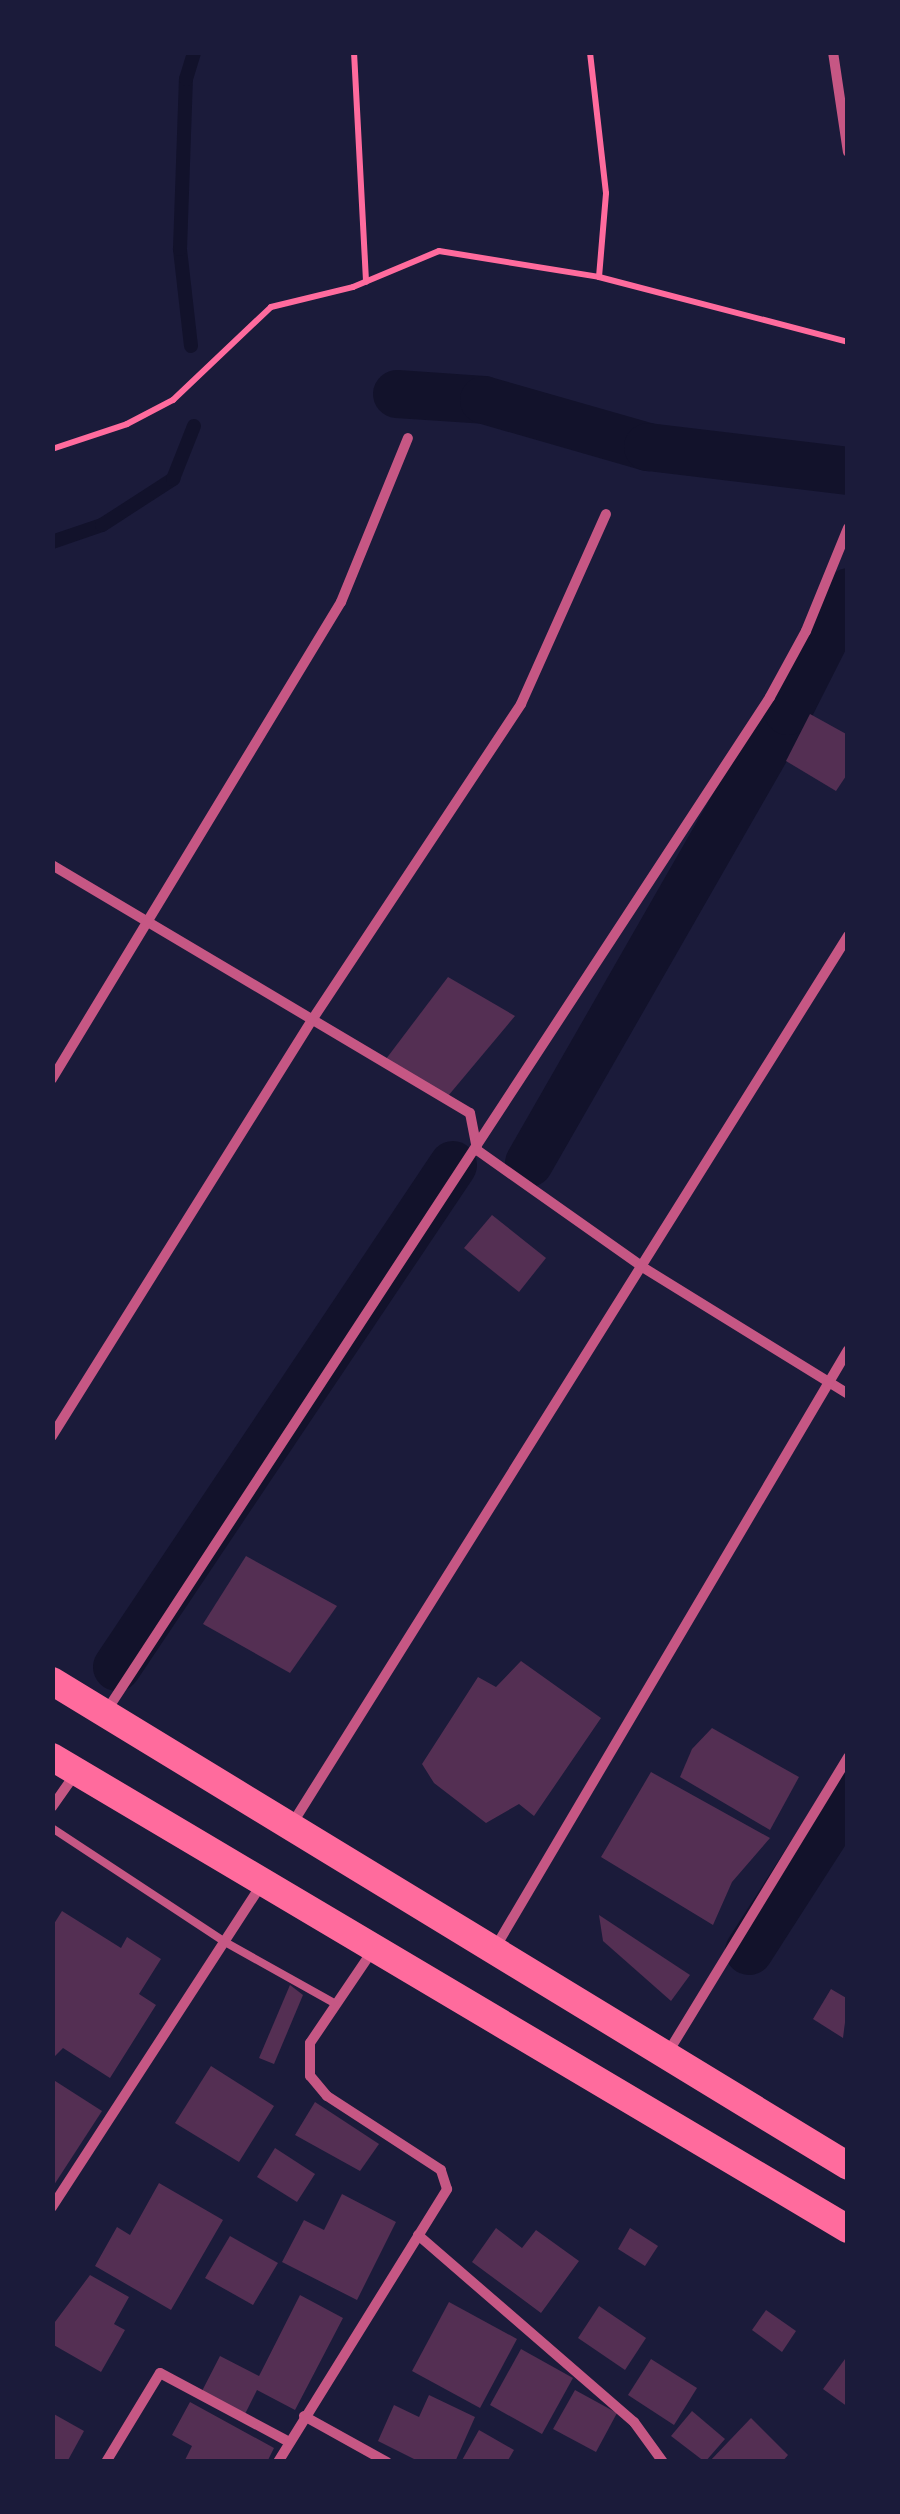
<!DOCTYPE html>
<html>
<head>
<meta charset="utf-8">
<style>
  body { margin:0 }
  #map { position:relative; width:900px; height:2514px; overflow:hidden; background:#1b1b3a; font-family:Ubuntu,sans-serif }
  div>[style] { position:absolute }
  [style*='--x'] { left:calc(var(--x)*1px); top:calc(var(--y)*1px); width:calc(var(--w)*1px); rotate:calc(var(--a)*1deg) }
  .stream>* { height:14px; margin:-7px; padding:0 7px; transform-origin:7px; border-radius:7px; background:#12122b }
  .canal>* { height:48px; margin:-24px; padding:0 24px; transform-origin:24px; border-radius:24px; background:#12122b }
  .building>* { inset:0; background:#542f53 }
  .path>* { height:6px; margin:-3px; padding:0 3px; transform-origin:3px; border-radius:3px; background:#ff6b9d }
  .service>* { height:8px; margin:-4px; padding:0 4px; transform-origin:4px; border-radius:4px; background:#c65784 }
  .minor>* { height:10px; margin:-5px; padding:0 5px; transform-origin:5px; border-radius:5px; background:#c65784 }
  .trunk>* { height:28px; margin:-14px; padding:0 14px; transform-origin:14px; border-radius:14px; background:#ff6b9d }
  span { translate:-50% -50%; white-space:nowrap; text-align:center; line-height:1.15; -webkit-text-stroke:9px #1b1b3a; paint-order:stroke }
  .frame { position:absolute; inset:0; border:55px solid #1b1b3a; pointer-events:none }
</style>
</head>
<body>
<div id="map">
  <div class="stream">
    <i style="--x:191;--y:346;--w:98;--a:-96.5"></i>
    <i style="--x:180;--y:249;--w:170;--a:-88"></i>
    <i style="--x:186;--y:79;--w:28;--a:-73"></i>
    <i style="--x:52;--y:542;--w:53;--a:-18.8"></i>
    <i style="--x:102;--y:525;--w:85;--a:-32.9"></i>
    <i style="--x:173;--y:479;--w:57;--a:-68.4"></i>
  </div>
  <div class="canal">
    <i style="--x:397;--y:394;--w:87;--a:3.9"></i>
    <i style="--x:484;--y:400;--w:171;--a:16"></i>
    <i style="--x:648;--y:447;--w:201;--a:6.8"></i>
    <i style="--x:529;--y:1163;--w:521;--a:-60.19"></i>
    <i style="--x:788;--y:711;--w:133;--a:-63.2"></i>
    <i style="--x:117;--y:1667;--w:604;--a:-56.2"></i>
    <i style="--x:749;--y:1951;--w:183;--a:-57.3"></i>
  </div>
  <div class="building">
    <i style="clip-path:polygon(810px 714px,848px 735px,848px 773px,836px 791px,786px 761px)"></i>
    <i style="clip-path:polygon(448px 977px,515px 1016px,448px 1096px,386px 1059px)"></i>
    <i style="clip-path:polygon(492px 1215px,546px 1258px,519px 1292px,464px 1248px)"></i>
    <i style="clip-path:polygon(246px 1556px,337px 1606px,290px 1673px,203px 1624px)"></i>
    <i style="clip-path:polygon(521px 1661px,601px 1718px,534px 1816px,519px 1804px,486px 1823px,434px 1783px,422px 1764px,478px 1677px,496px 1687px)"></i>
    <i style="clip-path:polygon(712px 1728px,799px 1777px,770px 1830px,680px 1777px,692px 1749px)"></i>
    <i style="clip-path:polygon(651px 1772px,770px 1838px,732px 1882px,713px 1925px,601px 1857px)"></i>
    <i style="clip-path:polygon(62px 1911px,121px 1948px,127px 1937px,161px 1959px,139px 1994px,156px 2005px,110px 2078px,63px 2048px,52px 2059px,52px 1927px)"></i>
    <i style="clip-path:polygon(599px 1915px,690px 1975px,671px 2001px,603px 1941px)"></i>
    <i style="clip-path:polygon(290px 1985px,303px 1995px,274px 2064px,259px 2058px)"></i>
    <i style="clip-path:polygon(831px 1989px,848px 1999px,843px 2038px,813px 2019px)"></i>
    <i style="clip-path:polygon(211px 2066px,274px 2106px,239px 2162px,175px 2123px)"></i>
    <i style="clip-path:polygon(52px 2079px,102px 2111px,52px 2188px)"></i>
    <i style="clip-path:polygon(315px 2102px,379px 2144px,360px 2171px,295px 2135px)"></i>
    <i style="clip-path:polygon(275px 2148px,315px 2174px,297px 2202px,257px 2177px)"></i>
    <i style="clip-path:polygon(159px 2183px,223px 2220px,171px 2310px,95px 2266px,117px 2227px,130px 2235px)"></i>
    <i style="clip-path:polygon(342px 2194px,396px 2222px,357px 2300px,282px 2262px,304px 2220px,324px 2230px)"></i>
    <i style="clip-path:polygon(496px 2228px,522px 2248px,536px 2230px,579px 2261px,541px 2313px,472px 2262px)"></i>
    <i style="clip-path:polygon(630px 2228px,658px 2246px,645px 2266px,618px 2249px)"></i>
    <i style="clip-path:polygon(230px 2236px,278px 2263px,253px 2305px,205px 2278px)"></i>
    <i style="clip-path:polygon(90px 2275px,129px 2297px,114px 2324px,125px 2330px,101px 2372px,52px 2344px,52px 2326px)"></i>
    <i style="clip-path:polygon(300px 2295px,343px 2318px,295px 2410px,257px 2390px,245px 2414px,202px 2391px,220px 2356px,259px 2376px)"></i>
    <i style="clip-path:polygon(449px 2302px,517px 2339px,480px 2408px,412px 2371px)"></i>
    <i style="clip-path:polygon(599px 2306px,646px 2338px,625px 2370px,578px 2338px)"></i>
    <i style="clip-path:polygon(766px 2310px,796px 2331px,782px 2352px,752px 2330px)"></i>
    <i style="clip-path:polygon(521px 2349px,573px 2378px,542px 2434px,490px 2405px)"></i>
    <i style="clip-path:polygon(651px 2359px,697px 2388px,674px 2425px,628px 2395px)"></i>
    <i style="clip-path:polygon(845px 2359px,848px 2361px,848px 2407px,823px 2389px)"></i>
    <i style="clip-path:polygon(575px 2390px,617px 2413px,596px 2452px,553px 2429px)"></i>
    <i style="clip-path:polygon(429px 2395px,475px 2417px,455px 2462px,420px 2462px,378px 2441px,394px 2405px,419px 2417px)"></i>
    <i style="clip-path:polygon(190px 2402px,274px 2448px,267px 2462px,184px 2462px,192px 2446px,172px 2435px)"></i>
    <i style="clip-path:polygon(692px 2411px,725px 2439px,705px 2462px,671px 2436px)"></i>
    <i style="clip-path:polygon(52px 2413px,84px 2431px,67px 2462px,52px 2462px)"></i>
    <i style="clip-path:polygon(751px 2418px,788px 2455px,782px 2462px,709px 2462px)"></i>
    <i style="clip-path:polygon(479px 2430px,514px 2450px,507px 2462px,461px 2462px)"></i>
  </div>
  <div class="path">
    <i style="--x:354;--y:52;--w:230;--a:87"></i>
    <i style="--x:599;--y:277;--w:257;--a:14.6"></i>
    <i style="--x:52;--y:449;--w:79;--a:-18.4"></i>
    <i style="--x:127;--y:424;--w:52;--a:-27.6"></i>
    <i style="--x:173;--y:400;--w:135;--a:-43.5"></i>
    <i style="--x:271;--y:307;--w:84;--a:-13.7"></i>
    <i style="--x:353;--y:287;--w:93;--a:-22.7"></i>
    <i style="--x:439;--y:251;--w:162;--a:9.2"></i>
    <i style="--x:599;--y:277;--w:84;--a:-85.2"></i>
    <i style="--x:606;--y:193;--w:142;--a:-96.5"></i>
  </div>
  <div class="service">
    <i style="--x:52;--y:1828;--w:207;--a:33.4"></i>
    <i style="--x:225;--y:1942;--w:127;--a:29.2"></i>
  </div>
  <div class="minor">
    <i style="--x:833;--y:52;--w:101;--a:81.5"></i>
    <i style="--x:52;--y:865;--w:486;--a:30.7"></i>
    <i style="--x:470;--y:1113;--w:38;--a:79"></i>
    <i style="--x:477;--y:1150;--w:204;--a:35.2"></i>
    <i style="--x:644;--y:1268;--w:240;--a:31.7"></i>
    <i style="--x:52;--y:1079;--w:558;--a:-58.79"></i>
    <i style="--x:341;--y:602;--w:177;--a:-67.8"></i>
    <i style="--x:52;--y:1436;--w:491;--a:-58"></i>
    <i style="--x:312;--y:1020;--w:379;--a:-56.5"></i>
    <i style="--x:521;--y:704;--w:208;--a:-65.9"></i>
    <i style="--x:105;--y:1713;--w:1214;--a:-56.79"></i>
    <i style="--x:770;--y:697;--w:75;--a:-61.4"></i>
    <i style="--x:806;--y:631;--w:111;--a:-67.8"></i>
    <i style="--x:52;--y:1807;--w:39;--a:-55"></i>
    <i style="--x:292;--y:1824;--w:1048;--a:-57.95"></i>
    <i style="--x:495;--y:1948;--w:694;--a:-59.45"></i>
    <i style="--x:667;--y:2054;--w:348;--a:-58.6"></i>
    <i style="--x:52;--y:2207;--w:387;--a:-57"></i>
    <i style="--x:418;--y:2235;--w:286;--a:40.9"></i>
    <i style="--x:634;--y:2422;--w:49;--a:54.1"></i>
    <i style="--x:304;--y:2416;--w:95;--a:29"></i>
    <i style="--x:106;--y:2462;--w:104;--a:-58.8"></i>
    <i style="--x:160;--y:2373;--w:146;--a:28.1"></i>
    <i style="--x:278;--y:2462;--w:321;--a:-58.2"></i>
    <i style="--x:447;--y:2189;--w:20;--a:-108"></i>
    <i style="--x:441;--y:2170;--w:136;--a:-147"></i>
    <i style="--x:327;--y:2096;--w:26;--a:-130"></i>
    <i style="--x:310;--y:2076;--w:33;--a:-90"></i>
    <i style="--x:310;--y:2043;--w:112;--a:-55.9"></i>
  </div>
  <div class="trunk">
    <i style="--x:52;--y:1681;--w:932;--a:31.35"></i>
    <i style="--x:52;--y:1757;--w:925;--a:30.67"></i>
  </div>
  <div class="frame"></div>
</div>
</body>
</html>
